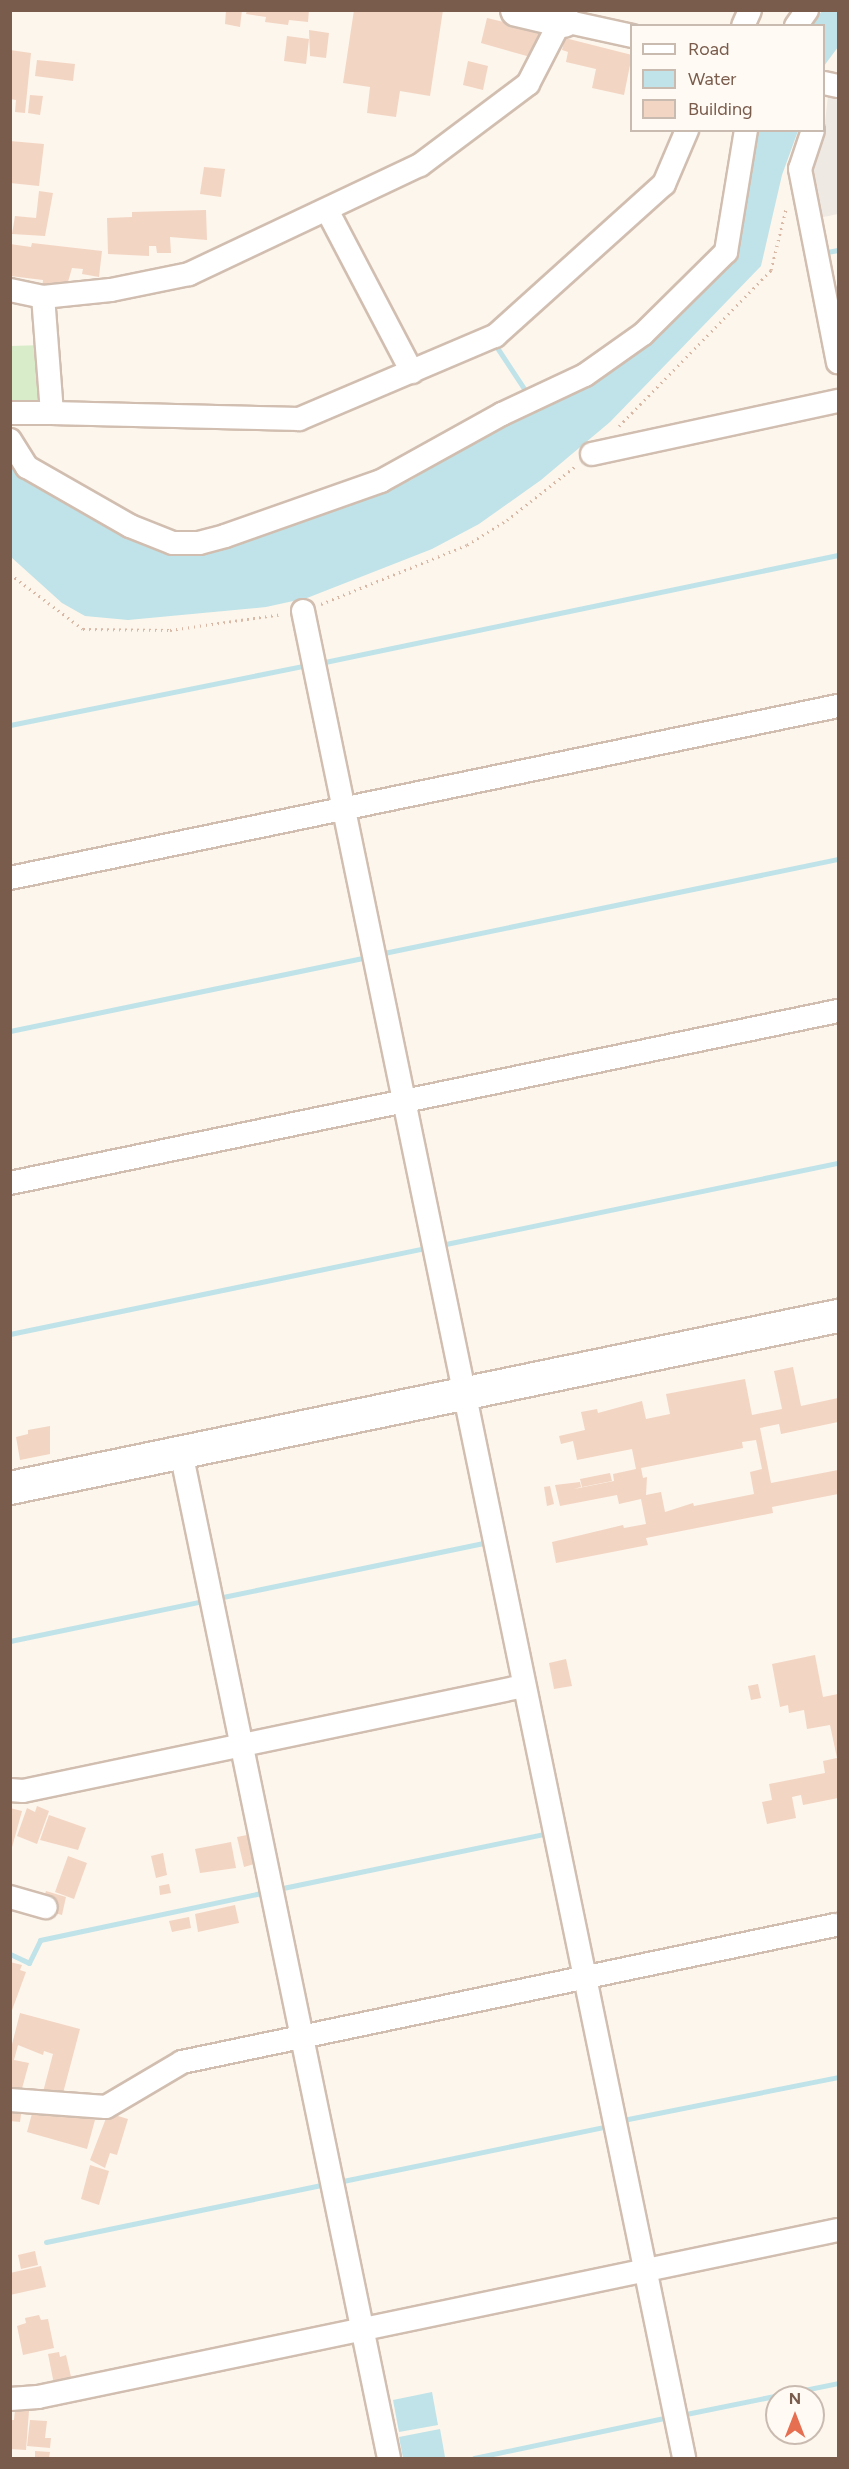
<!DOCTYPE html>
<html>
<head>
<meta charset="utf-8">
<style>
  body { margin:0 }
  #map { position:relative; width:849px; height:2469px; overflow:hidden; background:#fdf6ec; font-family:Figtree,sans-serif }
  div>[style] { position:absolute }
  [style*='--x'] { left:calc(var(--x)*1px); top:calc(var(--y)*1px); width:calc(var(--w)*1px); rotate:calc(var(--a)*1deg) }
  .industrial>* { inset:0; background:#efe9e4 }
  .green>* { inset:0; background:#d8ecc9 }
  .water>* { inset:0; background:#bfe3e8 }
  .stream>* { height:5px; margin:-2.5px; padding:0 2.5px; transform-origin:2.5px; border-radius:2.5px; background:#bfe3e8 }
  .building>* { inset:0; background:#f3d5c3 }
  .path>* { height:3px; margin-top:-1.5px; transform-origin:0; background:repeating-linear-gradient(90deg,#d9b8a5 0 1.5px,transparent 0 6px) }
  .roads { filter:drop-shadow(2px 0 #d1beb0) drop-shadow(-2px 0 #d1beb0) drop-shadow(0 2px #d1beb0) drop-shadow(0 -2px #d1beb0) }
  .street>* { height:22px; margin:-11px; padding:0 11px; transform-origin:11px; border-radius:11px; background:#fff }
  .secondary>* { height:32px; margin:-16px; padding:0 16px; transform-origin:16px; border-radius:16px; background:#fff }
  span { translate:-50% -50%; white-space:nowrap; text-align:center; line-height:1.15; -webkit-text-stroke:6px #fffaf3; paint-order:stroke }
  .frame { position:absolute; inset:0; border:12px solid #7a5c4d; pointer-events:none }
  .legend { position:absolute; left:630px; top:24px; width:195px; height:108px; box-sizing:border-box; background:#fffaf3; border:2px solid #cabbb1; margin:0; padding:8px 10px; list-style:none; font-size:18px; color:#7a5c4d }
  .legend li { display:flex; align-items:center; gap:12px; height:30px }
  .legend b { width:30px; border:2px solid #cabbb1 }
  .north { position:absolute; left:765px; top:2385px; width:60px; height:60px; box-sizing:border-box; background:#fffaf3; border:2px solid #cabbb1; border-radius:50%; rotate:0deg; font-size:16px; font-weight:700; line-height:24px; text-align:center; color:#7a5c4d }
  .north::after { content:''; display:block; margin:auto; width:21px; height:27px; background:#e76f51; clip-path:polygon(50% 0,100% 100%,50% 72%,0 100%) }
</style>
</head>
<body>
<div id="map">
  <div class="industrial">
    <i style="clip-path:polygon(834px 93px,838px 94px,838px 214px,814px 219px,805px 179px,824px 130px,828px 96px)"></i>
  </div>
  <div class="green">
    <i style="clip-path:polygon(44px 345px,48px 403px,11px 403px,10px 346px)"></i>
  </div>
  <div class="water">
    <i style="clip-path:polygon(822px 11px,838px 11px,838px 47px,824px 66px,824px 26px,811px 25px)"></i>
    <i style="clip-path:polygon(758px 131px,798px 131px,782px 175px,761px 266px,610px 422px,541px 480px,479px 524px,432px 549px,307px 598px,266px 607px,128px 620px,85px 616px,62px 603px,11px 557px,10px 465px,23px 478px,105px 526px,169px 553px,190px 555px,244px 542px,411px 480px,516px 416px,734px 256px,740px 242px)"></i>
    <i style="clip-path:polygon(432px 2392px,438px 2425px,399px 2432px,393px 2400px)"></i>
    <i style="clip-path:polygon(440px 2429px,445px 2457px,403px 2458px,399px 2437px)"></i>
  </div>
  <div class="stream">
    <i style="--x:822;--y:253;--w:16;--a:-11"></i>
    <i style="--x:494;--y:343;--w:60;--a:56.6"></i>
    <i style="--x:320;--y:663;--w:529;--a:-11.78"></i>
    <i style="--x:10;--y:725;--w:303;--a:-11.4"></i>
    <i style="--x:379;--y:954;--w:469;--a:-11.7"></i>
    <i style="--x:10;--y:1031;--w:365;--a:-11.7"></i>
    <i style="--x:441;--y:1245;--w:405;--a:-11.7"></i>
    <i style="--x:10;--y:1334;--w:426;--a:-11.7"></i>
    <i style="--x:218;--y:1598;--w:276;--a:-11.7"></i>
    <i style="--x:10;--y:1641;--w:198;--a:-11.7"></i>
    <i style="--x:278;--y:1889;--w:277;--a:-11.7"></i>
    <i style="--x:10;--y:1954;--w:21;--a:25"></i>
    <i style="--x:29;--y:1963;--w:25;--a:-64"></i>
    <i style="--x:40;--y:1940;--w:230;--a:-12"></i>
    <i style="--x:623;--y:2120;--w:219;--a:-11.3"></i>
    <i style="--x:338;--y:2182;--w:277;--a:-11.7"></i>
    <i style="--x:46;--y:2242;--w:286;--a:-11.7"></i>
    <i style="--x:681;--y:2415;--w:160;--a:-11.5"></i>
    <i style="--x:474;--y:2458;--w:199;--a:-11.9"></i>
  </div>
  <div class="building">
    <i style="clip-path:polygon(226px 10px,242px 10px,240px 27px,225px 24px)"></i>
    <i style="clip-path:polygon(247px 10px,309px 10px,308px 22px,289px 20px,288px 25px,265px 22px,266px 17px,246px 14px)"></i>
    <i style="clip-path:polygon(354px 10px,443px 10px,430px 96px,400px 91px,396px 117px,367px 113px,370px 87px,343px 83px)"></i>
    <i style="clip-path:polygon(487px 18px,541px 31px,534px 58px,481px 43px)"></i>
    <i style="clip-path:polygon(309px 30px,329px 33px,326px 58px,310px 56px)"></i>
    <i style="clip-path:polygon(287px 36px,309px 39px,306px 64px,284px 61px)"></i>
    <i style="clip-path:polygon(565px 38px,632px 55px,624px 95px,592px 88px,596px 69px,566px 62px,568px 52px,562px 50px)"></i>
    <i style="clip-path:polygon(10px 50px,31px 53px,25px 113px,15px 112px,16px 100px,10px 99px)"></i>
    <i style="clip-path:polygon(37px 60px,75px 64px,73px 81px,35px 76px)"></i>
    <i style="clip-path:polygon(468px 61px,488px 66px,483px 90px,463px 85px)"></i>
    <i style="clip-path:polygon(30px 95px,43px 96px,40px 115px,28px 113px)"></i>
    <i style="clip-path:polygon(10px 141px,44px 144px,39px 186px,10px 183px)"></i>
    <i style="clip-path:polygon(204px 167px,225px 169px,221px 197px,200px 194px)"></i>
    <i style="clip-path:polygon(39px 191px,53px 193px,45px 236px,12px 234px,15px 216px,36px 218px)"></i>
    <i style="clip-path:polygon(206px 210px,207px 240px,170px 237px,171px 253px,157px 253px,156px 246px,149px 246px,149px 256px,108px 254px,107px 218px,132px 217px,132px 212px)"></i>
    <i style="clip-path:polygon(32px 243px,102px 251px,99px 277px,82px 274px,83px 269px,72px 268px,66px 289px,42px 290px,43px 280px,10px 276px,10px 244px,31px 247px)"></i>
    <i style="clip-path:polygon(evenodd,793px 1367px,801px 1406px,838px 1398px,838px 1422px,781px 1434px,779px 1424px,760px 1428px,771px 1483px,838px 1470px,838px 1494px,772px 1507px,773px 1513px,646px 1538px,648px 1545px,556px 1563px,552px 1542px,623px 1525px,624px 1528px,646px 1524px,641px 1499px,619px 1504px,617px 1495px,560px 1506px,555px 1485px,580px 1482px,581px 1487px,574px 1489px,614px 1481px,613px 1474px,636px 1469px,632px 1449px,577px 1460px,573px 1441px,561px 1444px,559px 1436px,585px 1430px,581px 1412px,597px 1409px,598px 1413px,642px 1401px,646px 1419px,670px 1414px,666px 1394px,745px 1379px,752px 1415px,782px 1409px,774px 1371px,793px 1367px,756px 1440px,762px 1469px,750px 1472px,754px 1494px,694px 1506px,693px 1503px,665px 1512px,661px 1492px,646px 1495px,647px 1477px,643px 1478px,641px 1468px,743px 1448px,742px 1442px,756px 1440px)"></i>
    <i style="clip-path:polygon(50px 1426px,50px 1454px,20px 1460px,16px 1437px,28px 1434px,28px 1430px)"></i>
    <i style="clip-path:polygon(610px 1473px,612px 1481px,582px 1487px,580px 1479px)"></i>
    <i style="clip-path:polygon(550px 1486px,554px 1504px,547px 1506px,544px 1487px)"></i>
    <i style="clip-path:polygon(815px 1655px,823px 1697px,838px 1694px,838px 1798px,803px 1805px,801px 1795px,792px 1797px,796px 1818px,767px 1824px,762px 1802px,772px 1800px,769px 1784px,825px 1773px,823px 1761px,837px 1758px,830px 1725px,807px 1729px,804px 1710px,789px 1713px,788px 1705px,780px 1707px,772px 1664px)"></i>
    <i style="clip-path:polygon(566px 1659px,572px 1686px,554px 1689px,549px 1663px)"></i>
    <i style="clip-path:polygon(758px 1684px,761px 1698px,751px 1700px,748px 1686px)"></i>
    <i style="clip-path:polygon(37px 1806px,49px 1811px,37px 1844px,17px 1836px,27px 1808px,35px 1812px)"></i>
    <i style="clip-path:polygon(10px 1808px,22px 1811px,11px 1851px,10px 1851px)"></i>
    <i style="clip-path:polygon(49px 1815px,86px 1828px,78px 1850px,40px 1840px)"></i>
    <i style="clip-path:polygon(252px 1834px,258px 1863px,244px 1867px,237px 1837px)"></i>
    <i style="clip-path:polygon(231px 1842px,236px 1868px,200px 1873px,195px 1849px)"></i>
    <i style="clip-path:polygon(163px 1853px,167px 1875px,156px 1878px,151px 1856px)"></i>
    <i style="clip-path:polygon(68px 1856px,87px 1863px,74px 1899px,55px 1892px)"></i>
    <i style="clip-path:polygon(169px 1884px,171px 1893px,160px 1895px,159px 1886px)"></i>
    <i style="clip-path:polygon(46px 1891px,66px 1897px,62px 1915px,51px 1912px,44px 1898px)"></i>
    <i style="clip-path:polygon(235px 1905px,239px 1923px,198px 1932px,195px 1914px)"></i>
    <i style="clip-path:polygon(189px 1917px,191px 1928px,172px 1932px,169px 1921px)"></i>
    <i style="clip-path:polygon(10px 1962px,22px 1965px,20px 1970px,26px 1972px,11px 2013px)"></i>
    <i style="clip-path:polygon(20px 2013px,80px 2029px,62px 2097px,43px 2092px,53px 2054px,44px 2051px,43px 2055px,18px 2045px,14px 2060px,29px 2063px,21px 2092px,10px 2089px,10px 2052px)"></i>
    <i style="clip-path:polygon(10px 2106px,22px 2107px,20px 2122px,10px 2121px)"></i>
    <i style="clip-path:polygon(34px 2106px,85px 2112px,84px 2117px,95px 2120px,87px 2149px,27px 2132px)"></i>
    <i style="clip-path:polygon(108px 2113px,128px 2119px,117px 2155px,110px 2153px,105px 2168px,90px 2160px)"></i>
    <i style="clip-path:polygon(90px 2165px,109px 2171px,99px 2205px,81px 2199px)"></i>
    <i style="clip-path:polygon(35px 2251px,38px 2265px,21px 2269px,18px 2255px)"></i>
    <i style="clip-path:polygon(41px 2266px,46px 2287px,10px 2295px,10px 2273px)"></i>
    <i style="clip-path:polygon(39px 2315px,41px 2320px,48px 2319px,54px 2348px,23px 2355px,17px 2326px,26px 2323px,25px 2318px)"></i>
    <i style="clip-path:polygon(59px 2352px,60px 2357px,66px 2355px,72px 2381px,54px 2384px,48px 2354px)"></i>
    <i style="clip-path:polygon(15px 2410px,29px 2411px,26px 2450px,10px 2449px,10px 2420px,14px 2420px)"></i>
    <i style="clip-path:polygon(30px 2420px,47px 2421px,45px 2438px,51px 2438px,50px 2448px,27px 2446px)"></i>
    <i style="clip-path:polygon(35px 2451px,50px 2452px,49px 2458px,35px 2458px)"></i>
  </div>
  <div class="path">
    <i style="--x:619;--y:426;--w:218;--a:-45.7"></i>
    <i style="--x:771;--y:270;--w:63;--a:-76.2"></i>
    <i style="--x:10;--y:574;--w:91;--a:37"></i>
    <i style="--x:83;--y:629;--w:87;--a:0.7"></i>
    <i style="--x:170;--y:630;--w:114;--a:-8.1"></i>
    <i style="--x:321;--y:604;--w:157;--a:-22"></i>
    <i style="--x:467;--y:545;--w:47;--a:-32"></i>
    <i style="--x:507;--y:520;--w:89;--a:-38.2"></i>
  </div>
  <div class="roads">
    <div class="street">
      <i style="--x:564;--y:21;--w:70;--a:12.4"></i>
      <i style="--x:743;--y:26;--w:17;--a:-66"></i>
      <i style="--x:796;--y:26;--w:19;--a:-55"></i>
      <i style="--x:824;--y:83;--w:14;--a:12"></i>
      <i style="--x:813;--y:130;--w:41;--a:108.4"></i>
      <i style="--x:800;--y:169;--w:197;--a:78.9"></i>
      <i style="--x:327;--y:210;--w:183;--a:62.3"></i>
      <i style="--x:10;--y:290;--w:34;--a:12"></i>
      <i style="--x:43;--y:297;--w:68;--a:-5.9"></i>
      <i style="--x:111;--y:290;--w:80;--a:-11.6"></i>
      <i style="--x:189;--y:274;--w:255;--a:-25.3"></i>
      <i style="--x:420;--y:165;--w:135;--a:-36.9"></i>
      <i style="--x:528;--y:84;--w:83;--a:-62.8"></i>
      <i style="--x:10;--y:413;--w:42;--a:0"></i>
      <i style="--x:52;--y:413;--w:116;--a:-94.4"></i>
      <i style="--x:52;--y:413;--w:247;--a:1.4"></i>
      <i style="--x:299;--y:419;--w:213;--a:-23"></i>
      <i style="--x:495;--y:336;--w:227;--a:-42"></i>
      <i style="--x:664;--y:184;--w:59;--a:-66.9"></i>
      <i style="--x:10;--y:440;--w:32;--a:58"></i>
      <i style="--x:27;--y:467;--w:119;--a:29.8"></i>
      <i style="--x:130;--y:526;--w:46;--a:21.6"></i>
      <i style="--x:173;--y:543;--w:26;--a:0"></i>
      <i style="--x:199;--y:543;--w:27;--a:-15"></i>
      <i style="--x:225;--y:536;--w:165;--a:-19.4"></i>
      <i style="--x:381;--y:481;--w:138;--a:-29"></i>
      <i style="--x:502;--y:414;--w:92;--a:-25.2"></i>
      <i style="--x:585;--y:375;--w:71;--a:-35.3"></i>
      <i style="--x:643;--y:334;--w:117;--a:-44.7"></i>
      <i style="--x:726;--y:252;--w:124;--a:-80.7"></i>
      <i style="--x:592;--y:454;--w:252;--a:-12.2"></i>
      <i style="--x:303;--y:611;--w:1886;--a:78.34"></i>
      <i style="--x:10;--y:878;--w:846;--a:-11.74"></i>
      <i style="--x:10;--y:1183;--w:846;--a:-11.74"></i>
      <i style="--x:181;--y:1452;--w:1027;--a:78.32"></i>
      <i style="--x:10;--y:1790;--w:13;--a:4"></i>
      <i style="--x:23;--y:1791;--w:512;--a:-11.84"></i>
      <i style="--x:10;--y:1897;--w:37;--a:16"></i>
      <i style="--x:10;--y:2100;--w:96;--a:4.2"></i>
      <i style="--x:106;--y:2107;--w:88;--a:-30.6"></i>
      <i style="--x:182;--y:2062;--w:667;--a:-11.85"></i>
      <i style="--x:10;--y:2399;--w:28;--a:-4"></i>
      <i style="--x:38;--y:2397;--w:817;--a:-11.79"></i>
    </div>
    <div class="secondary">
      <i style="--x:517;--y:10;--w:48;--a:13.2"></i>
      <i style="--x:10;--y:1488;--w:846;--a:-11.74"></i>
    </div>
  </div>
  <div class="frame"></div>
  <ul class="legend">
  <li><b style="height:8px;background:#fff"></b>Road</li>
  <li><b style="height:16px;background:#bfe3e8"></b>Water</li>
  <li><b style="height:16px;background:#f3d5c3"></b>Building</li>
  </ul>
  <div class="north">N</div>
</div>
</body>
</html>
